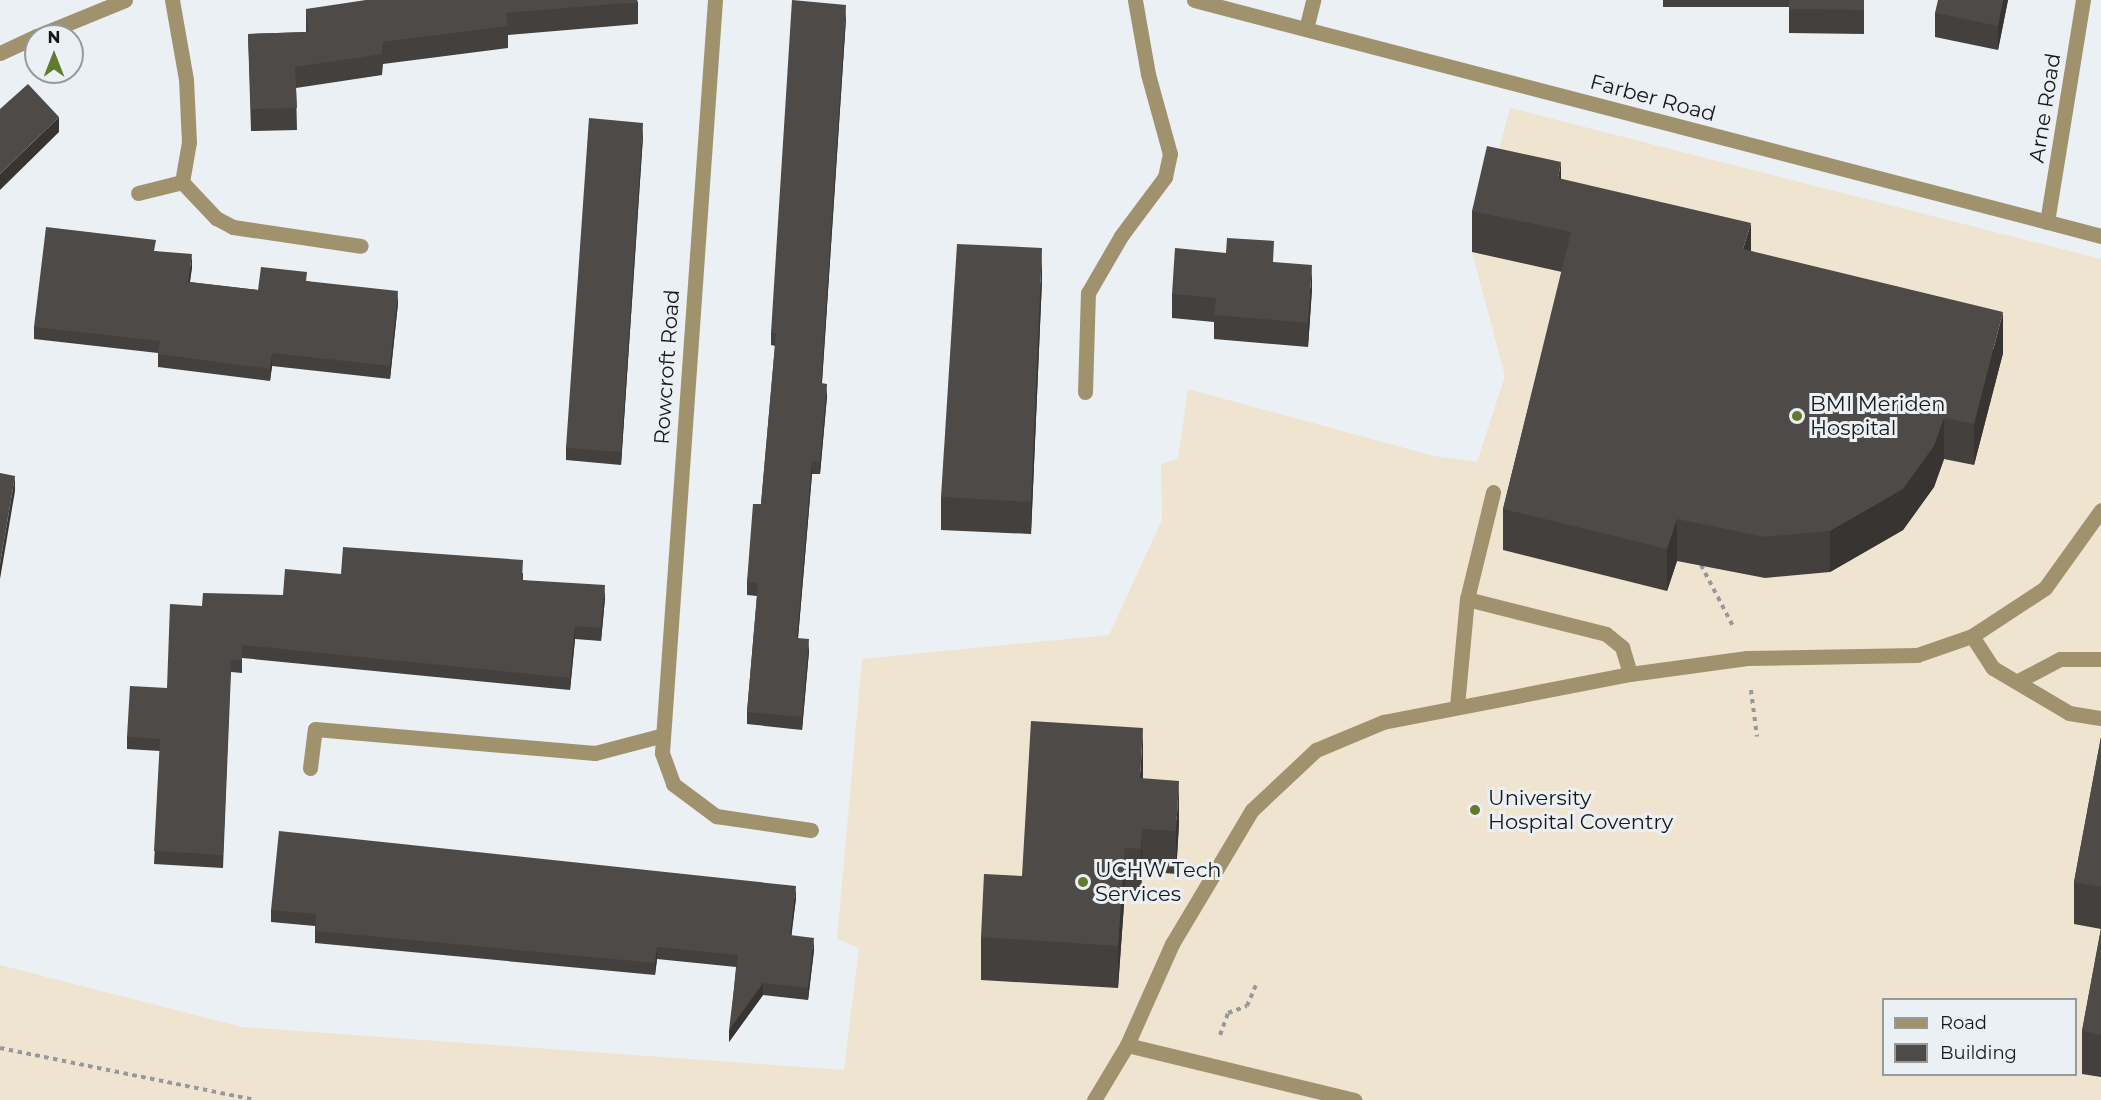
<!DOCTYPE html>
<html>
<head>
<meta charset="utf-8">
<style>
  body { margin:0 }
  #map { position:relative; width:2101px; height:1100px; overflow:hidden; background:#ebf0f4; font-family:Montserrat,sans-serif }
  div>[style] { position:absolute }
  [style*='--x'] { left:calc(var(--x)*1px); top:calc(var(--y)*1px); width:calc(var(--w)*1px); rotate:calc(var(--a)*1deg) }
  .medical>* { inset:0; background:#efe4cf }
  .path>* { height:4px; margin-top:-2px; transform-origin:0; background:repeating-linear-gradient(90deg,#96999c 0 4.5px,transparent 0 9px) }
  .service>* { height:15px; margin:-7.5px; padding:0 7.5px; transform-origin:7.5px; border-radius:7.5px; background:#a1926e }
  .minor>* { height:15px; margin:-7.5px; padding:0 7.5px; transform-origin:7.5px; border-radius:7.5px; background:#a1926e }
  .wall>* { inset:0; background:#43403d }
  .shaded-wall>* { inset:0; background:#373432 }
  .building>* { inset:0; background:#4e4a47 }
  .dots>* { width:16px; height:16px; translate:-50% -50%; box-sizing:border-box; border:3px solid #ebf0f4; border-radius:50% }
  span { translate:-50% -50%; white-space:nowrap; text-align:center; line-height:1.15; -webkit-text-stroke:6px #ebf0f4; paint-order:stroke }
  .street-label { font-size:21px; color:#17181a }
  .poi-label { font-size:21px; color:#17181a }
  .left { translate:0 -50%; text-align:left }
  .legend { position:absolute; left:1882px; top:998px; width:195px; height:78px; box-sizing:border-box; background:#ebf0f4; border:2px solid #969a9d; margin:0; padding:8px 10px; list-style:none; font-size:18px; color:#17181a }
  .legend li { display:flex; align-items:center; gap:12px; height:30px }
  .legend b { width:30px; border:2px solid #969a9d }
  .north { position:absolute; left:24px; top:24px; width:60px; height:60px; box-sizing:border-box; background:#ebf0f4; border:2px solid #969a9d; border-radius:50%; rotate:0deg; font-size:16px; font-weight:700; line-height:24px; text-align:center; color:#17181a }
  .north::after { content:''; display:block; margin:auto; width:21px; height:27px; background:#617a2d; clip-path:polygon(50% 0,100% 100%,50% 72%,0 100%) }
</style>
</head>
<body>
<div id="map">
  <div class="medical">
    <i style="clip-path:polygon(evenodd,1510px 108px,2101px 259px,2101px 1100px,0 1100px,0 965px,242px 1027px,844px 1070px,859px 948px,837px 939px,862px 659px,1109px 635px,1162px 520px,1161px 464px,1178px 459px,1188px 389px,1434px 456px,1477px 462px,1505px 376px,1472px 252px,1510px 108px,1884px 1000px,2076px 1000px,2076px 1074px,1884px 1074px,1884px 1000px)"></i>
  </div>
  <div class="path">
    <i style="--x:1701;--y:565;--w:71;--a:62.4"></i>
    <i style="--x:1751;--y:690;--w:47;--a:82.7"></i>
    <i style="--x:1220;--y:1035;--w:23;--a:-70"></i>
    <i style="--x:1228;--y:1013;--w:20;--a:-20"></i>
    <i style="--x:1247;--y:1006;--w:25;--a:-67"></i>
    <i style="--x:0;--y:1048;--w:260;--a:11.5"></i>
  </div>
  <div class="service">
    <i style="--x:1306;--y:29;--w:30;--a:-76"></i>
    <i style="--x:216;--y:218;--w:19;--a:28"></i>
    <i style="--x:233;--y:227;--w:129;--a:8.4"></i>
    <i style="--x:1085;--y:392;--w:99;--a:-88.3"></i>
    <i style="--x:1088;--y:293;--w:66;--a:-59.9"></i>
    <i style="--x:1121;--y:236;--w:74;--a:-53.3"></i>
    <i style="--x:1165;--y:177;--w:24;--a:-78"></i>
    <i style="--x:1170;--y:154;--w:83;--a:-105.4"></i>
    <i style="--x:1148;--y:74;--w:75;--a:-100"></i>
    <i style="--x:1467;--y:599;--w:110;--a:-76.3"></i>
    <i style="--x:1972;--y:636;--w:38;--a:57"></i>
    <i style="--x:1993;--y:668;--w:88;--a:30.6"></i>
    <i style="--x:2069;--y:713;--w:32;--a:9"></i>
    <i style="--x:2018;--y:681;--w:47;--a:-27.6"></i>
    <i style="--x:2060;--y:659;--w:41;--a:0"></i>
    <i style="--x:1457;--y:706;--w:107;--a:-84.7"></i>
    <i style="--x:1467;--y:599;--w:143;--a:14.1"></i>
    <i style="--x:1606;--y:634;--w:21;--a:39"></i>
    <i style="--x:1622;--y:647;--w:28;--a:73"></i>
    <i style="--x:1127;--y:1045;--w:234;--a:13.6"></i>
  </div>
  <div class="minor">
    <i style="--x:172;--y:0;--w:80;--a:80"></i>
    <i style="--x:186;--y:79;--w:63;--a:87.3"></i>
    <i style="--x:189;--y:142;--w:41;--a:99.9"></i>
    <i style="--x:715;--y:0;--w:755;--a:94.03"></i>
    <i style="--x:662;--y:753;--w:33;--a:70"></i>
    <i style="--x:673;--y:784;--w:54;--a:36.7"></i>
    <i style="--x:716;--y:816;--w:96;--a:8.4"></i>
    <i style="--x:1194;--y:0;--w:937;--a:14.58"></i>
    <i style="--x:37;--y:36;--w:95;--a:-22.2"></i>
    <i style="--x:0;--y:53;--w:40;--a:-25"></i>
    <i style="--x:138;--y:193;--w:45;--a:-14"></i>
    <i style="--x:182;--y:182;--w:50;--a:46.6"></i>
    <i style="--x:2047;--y:222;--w:225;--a:-80.8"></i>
    <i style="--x:310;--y:768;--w:39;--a:-83"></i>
    <i style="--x:315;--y:729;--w:281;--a:4.9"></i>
    <i style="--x:595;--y:753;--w:67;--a:-14.7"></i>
    <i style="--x:1094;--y:1100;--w:64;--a:-59"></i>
    <i style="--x:1127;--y:1045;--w:111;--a:-66"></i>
    <i style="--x:1172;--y:944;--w:156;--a:-59.2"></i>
    <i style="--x:1252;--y:810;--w:88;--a:-43.2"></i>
    <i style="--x:1316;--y:750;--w:73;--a:-22.7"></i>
    <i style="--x:1383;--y:722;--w:252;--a:-11"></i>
    <i style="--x:1630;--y:674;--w:118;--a:-7.8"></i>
    <i style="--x:1747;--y:658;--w:170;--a:-1"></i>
    <i style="--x:1917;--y:655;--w:58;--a:-19.1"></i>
    <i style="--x:1972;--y:636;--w:87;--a:-33.3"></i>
    <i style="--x:2045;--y:588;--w:96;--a:-54.3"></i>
  </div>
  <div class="wall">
    <i style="clip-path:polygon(1663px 0,1864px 0,1864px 34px,1789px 33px,1789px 7px,1663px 7px)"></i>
    <i style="clip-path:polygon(2008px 0,1998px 50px,1935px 37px,1935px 13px)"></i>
    <i style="clip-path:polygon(638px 2px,638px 24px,508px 35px,508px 48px,383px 64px,382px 75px,296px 88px,297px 130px,251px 131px,248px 34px,306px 32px,306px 9px)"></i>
    <i style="clip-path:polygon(846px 18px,822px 383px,827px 396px,820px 474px,812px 474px,798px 638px,809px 651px,802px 730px,747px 724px,747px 712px,757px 596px,747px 595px,747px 582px,761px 504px,775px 346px,771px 345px,771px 333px)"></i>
    <i style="clip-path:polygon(643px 136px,621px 465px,566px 460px,566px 448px)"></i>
    <i style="clip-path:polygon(1561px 179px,1751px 251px,2003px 353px,1974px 465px,1944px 459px,1934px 487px,1903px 530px,1830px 572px,1765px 578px,1677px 561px,1667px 591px,1503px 550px,1503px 509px,1562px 272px,1472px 252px,1472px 211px)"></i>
    <i style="clip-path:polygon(156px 251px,192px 267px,190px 282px,258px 290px,307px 281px,398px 303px,390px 379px,272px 366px,270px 381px,158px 367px,158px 353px,34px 339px,34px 327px)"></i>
    <i style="clip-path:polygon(1274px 262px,1312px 289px,1308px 347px,1214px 339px,1214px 322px,1172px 318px,1172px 294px)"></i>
    <i style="clip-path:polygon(1042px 280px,1031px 534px,941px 530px,941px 497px)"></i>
    <i style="clip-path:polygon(523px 573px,523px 580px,605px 598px,601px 641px,575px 639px,570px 690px,242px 658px,242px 673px,231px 672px,223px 868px,154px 864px,160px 751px,127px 749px,127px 737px,167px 688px,202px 606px,283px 595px,341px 574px)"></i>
    <i style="clip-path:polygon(2101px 737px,2101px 1077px,2082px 1074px,2082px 1031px,2101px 929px,2074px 924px,2074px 882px)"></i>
    <i style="clip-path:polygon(1143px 770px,1143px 779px,1179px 823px,1176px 874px,1142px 871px,1141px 892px,1125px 890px,1118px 988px,981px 980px,981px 937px,1022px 876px)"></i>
    <i style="clip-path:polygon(796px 898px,791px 935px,814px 950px,808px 1000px,763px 995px,729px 1042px,736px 967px,657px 959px,655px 975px,315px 943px,315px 926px,271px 922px,271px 910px)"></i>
  </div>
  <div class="shaded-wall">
    <i style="clip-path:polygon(2003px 0,2008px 0,1998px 50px,1998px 26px)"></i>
    <i style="clip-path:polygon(846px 5px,846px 18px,821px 396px,821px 383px)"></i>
    <i style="clip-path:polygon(59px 117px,59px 132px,0 190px,0 174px)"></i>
    <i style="clip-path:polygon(643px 123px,643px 136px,621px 465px,621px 452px)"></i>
    <i style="clip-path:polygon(1561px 162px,1561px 204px,1558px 178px)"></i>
    <i style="clip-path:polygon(1751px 223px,1751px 265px,1743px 249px)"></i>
    <i style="clip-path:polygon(1042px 248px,1042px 280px,1031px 534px,1031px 502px)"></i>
    <i style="clip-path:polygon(192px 254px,192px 267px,188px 295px,188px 282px)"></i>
    <i style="clip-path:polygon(1312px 265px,1312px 289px,1308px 347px,1308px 323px)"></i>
    <i style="clip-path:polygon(398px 291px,398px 303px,390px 379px,390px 366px)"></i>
    <i style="clip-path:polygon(2003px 312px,2003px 353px,1974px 465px,1974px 424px)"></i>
    <i style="clip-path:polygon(272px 353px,272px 366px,270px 381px,270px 369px)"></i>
    <i style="clip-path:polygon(827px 384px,827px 396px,820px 474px,820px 462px)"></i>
    <i style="clip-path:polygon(1944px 418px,1944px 459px,1934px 487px,1903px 530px,1830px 572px,1830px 531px)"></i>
    <i style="clip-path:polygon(812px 461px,812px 474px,797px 650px,797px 638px)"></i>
    <i style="clip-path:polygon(15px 476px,15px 491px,0 579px,0 564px)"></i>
    <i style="clip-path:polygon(1677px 519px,1677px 561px,1667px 591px,1667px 549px)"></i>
    <i style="clip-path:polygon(605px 585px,605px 598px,601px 641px,601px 628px)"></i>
    <i style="clip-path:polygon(575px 626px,575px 639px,570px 690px,570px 678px)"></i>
    <i style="clip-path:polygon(809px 639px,809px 651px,802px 730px,802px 717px)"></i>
    <i style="clip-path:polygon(1143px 728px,1143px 770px,1140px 821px,1140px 778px)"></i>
    <i style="clip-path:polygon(1179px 781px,1179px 823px,1176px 874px,1176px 831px)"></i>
    <i style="clip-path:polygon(1142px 829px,1142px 871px,1141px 892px,1141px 849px)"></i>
    <i style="clip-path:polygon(1125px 848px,1125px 890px,1118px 988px,1118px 946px)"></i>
    <i style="clip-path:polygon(796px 886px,796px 898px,790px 948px,790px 935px)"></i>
    <i style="clip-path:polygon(814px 938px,814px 950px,808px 1000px,808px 988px)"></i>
    <i style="clip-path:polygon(657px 947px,657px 959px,655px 975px,655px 963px)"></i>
    <i style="clip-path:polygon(763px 983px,763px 995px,729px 1042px,729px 1030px)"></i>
  </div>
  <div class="building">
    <i style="clip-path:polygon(366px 0,637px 0,638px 2px,506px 13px,508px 26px,383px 42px,382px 54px,295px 67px,297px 108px,251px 109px,248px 34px,309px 32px,306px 9px)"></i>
    <i style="clip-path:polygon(792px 0,846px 5px,821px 383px,827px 384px,820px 462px,812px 461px,797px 638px,809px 639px,802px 717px,747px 712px,758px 583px,747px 582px,753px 504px,761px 504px,776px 333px,771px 333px)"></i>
    <i style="clip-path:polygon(1789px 0,1864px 0,1864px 10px,1789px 9px)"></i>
    <i style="clip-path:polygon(1938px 0,2003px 0,1998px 26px,1935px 13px)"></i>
    <i style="clip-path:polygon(28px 84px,59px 117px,0 174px,0 109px)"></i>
    <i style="clip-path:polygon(589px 118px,643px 123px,621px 452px,566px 448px)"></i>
    <i style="clip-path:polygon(1487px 146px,1561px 162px,1558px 178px,1751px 223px,1743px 249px,2003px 312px,1974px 424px,1944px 418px,1934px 446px,1903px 489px,1830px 531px,1765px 537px,1677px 519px,1667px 549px,1503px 509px,1571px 232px,1472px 211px)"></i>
    <i style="clip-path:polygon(46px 227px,156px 240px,154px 251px,192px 254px,188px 282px,258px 290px,261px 267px,307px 272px,306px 281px,398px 291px,390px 366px,272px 353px,270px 369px,158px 354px,160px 341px,34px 327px)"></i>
    <i style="clip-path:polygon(1227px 238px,1274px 241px,1273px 262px,1312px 265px,1308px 323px,1214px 315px,1216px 298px,1172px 294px,1175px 248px,1226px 253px)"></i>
    <i style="clip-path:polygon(957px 244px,1042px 248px,1031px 502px,941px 497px)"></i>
    <i style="clip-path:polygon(0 473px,15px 476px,0 564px)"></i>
    <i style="clip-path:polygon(343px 547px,523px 560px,522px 580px,605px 585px,601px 628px,575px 626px,570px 678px,242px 645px,242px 660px,231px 660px,223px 855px,154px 851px,160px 739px,127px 737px,130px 686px,167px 688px,170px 604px,202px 606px,203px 593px,283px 595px,285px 569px,341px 574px)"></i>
    <i style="clip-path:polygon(1031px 721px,1143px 728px,1140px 778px,1179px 781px,1176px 831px,1142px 829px,1141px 849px,1125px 848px,1118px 946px,981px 937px,984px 874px,1022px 876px)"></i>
    <i style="clip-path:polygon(2101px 737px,2101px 887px,2074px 882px)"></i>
    <i style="clip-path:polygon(279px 831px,796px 886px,790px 935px,814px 938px,808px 988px,763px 983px,729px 1030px,738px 955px,657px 947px,655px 963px,315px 931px,316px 914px,271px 910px)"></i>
    <i style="clip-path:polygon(2101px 928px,2101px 1035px,2082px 1031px)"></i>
  </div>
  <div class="dots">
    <i style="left:1797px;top:416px;background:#617a2d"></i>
    <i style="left:1475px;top:810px;background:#617a2d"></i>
    <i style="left:1083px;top:882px;background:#617a2d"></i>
  </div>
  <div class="street-label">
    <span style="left:1653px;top:98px;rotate:15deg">Farber Road</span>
    <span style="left:2045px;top:108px;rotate:-81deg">Arne Road</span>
    <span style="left:667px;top:367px;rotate:-86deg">Rowcroft Road</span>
  </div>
  <div class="poi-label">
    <span class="left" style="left:1810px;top:416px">BMI Meriden<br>Hospital</span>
    <span class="left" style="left:1488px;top:810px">University<br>Hospital Coventry</span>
    <span class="left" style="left:1095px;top:882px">UCHW Tech<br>Services</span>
  </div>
  <ul class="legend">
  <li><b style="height:8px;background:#a1926e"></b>Road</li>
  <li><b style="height:16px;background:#4e4a47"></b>Building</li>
  </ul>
  <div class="north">N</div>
</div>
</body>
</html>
